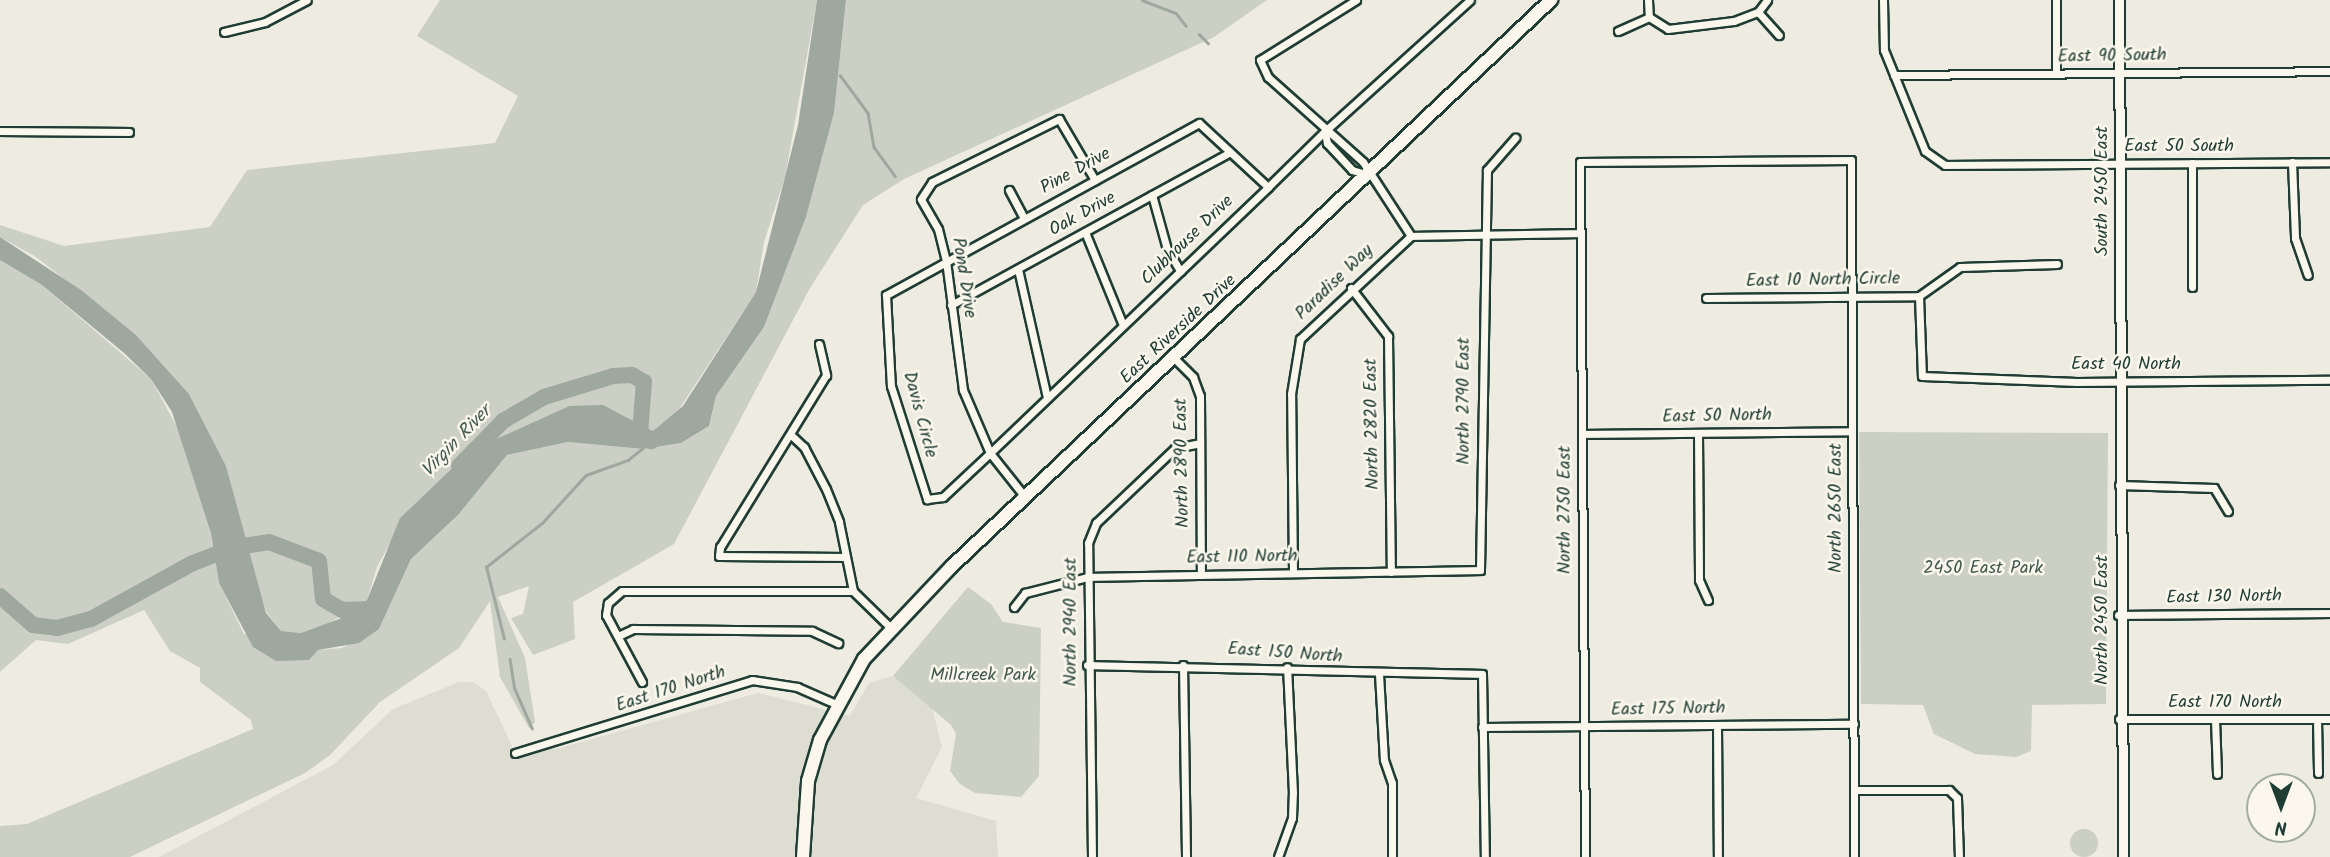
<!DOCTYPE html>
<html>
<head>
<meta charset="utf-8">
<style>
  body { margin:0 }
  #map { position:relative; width:2330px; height:857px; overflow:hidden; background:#eeece1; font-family:Kalam,sans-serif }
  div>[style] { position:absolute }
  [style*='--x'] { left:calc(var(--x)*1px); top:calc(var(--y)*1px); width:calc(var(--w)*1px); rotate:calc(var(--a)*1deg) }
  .built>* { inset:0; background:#ddddd2 }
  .green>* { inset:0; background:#cbcfc4 }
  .round { border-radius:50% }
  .water>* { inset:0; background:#9fa89f }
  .stream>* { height:2.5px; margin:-1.25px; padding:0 1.25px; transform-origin:1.25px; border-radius:1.25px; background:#9fa89f }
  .river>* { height:16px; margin:-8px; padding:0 8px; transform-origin:8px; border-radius:8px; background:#9fa89f }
  .roads { filter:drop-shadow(2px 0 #1f3d34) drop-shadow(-2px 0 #1f3d34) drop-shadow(0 2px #1f3d34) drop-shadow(0 -2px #1f3d34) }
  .minor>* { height:7px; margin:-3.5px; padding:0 3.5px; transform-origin:3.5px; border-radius:3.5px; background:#fbf7ec }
  .tertiary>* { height:9px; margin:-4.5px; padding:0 4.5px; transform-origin:4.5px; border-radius:4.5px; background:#fbf7ec }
  .primary>* { height:12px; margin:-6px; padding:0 6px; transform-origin:6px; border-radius:6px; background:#fbf7ec }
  span { translate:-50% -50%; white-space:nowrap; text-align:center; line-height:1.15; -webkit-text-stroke:5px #fbf7ec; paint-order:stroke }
  .street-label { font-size:18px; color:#1f3d34 }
  .park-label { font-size:18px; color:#415a51 }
  .water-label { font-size:19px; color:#455d54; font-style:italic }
  .north { position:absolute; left:2246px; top:773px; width:70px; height:70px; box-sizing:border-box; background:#fbf7ec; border:2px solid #a3ada2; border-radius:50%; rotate:180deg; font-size:19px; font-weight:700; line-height:28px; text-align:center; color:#1f3d34 }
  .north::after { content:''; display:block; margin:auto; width:24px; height:32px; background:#1f3d34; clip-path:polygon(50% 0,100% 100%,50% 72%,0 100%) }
</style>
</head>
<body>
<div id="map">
  <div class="built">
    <i style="clip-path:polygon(893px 676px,932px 708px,942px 747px,916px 798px,996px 821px,998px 857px,159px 857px,333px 765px,393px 709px,459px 682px,474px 682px,486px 691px,514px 750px,556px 749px,758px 693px,850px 716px,869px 683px)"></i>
  </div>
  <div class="green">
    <i style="clip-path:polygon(440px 0,817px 0,785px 177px,764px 242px,756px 292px,674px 417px,653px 431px,617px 412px,569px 406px,470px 451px,409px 509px,377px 567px,367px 600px,329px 623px,301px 633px,281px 631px,267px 613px,253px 578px,226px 466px,189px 394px,136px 335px,36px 257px,0 237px,0 225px,64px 246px,210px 227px,247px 170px,495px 143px,518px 96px,417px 36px)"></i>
    <i style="clip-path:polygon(846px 0,1267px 0,1214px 37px,904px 179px,863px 205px,810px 288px,674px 544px,573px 602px,575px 639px,533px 655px,511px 618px,523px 614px,529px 586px,498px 597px,525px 658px,535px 722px,529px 728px,500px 677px,490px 601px,459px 648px,380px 702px,330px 755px,305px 773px,130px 857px,0 857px,0 826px,27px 824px,253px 729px,251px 720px,200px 682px,200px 668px,170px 651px,144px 610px,68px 644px,36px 640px,0 672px,0 260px,42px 285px,151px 379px,185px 442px,211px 533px,219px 583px,244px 634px,318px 650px,342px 648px,379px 629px,411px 559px,458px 515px,507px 455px,568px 442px,643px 449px,681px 443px,709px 426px,716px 396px,764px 327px,806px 217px,834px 113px)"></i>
    <i style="clip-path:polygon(1859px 432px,2108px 433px,2106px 704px,2032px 705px,2031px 751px,2016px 757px,1975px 754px,1934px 734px,1923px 705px,1861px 704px)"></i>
    <i style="clip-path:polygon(968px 587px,991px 604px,1003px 622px,1041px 628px,1039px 776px,1021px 797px,975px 793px,960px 784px,950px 771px,956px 734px,951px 725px,893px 676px)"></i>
    <i class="round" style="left:2070px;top:829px;width:28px;height:28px"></i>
  </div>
  <div class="water">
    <i style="clip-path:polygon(817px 0,846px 0,834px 113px,806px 217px,764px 327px,716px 396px,709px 426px,681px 443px,643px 449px,568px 442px,507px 455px,458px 515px,411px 559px,379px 629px,359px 643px,318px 650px,309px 660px,276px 661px,253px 647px,219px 583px,211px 533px,172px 412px,151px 379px,124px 353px,42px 285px,0 260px,0 237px,81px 290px,136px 335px,189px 394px,226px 466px,266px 613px,281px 631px,301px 633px,347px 616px,367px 600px,400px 518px,470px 451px,569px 406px,603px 405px,653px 431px,683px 406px,756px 292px,798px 125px)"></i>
  </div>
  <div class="stream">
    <i style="--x:1142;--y:0;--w:36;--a:21"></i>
    <i style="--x:1176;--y:13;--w:16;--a:52"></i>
    <i style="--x:1199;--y:34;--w:13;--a:45"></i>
    <i style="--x:840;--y:75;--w:47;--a:53.6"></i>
    <i style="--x:868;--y:113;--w:35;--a:80"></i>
    <i style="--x:874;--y:147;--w:36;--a:54"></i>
    <i style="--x:504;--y:639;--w:74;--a:-104"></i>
    <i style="--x:486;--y:567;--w:71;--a:-38.2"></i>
    <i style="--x:542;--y:523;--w:65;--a:-47.5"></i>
    <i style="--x:586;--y:475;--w:45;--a:-19.7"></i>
    <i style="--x:628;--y:460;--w:19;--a:-39"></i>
    <i style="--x:510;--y:659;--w:30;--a:81"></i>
    <i style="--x:515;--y:689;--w:43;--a:66.4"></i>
  </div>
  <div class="river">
    <i style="--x:459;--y:466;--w:63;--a:-45.6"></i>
    <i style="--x:503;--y:421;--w:48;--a:-30.3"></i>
    <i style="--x:544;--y:397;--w:72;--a:-16.9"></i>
    <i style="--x:613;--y:376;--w:19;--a:-3"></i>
    <i style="--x:632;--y:375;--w:14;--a:30"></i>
    <i style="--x:644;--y:382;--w:51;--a:94.5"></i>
    <i style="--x:640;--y:433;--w:14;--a:36"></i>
    <i style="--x:0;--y:596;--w:44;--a:41.3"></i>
    <i style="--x:33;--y:625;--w:24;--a:7"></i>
    <i style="--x:57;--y:628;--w:35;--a:-15"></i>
    <i style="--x:91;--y:619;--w:116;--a:-28.8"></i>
    <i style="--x:193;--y:563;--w:45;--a:-20.9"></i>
    <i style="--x:235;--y:547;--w:34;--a:-8"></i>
    <i style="--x:269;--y:542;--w:53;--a:20.8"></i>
    <i style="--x:319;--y:561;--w:38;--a:84"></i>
    <i style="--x:323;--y:599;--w:22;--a:30"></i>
    <i style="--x:342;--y:610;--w:31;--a:-2"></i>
  </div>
  <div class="roads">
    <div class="minor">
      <i style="--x:1356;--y:0;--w:113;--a:148"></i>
      <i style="--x:1260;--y:60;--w:19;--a:65"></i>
      <i style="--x:1268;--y:77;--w:127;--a:41.8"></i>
      <i style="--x:1363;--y:162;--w:88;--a:57"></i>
      <i style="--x:1648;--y:0;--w:17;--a:87"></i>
      <i style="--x:1649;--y:17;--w:22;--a:32"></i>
      <i style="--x:1668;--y:29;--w:66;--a:-6.9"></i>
      <i style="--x:1734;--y:21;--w:26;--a:-21"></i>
      <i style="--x:1758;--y:12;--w:15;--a:-53"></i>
      <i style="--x:1883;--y:0;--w:50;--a:88.9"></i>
      <i style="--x:1884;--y:50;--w:109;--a:67.9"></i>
      <i style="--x:1925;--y:151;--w:24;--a:35"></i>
      <i style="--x:1945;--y:165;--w:385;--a:-0.4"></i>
      <i style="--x:2056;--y:0;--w:74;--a:90"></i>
      <i style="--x:1758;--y:12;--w:31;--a:48"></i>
      <i style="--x:1618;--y:31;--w:34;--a:-24"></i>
      <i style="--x:224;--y:32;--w:42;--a:-13.7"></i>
      <i style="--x:265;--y:22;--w:47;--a:-27.6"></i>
      <i style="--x:1894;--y:75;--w:436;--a:-0.5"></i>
      <i style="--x:0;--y:131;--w:129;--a:0.4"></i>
      <i style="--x:1325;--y:131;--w:12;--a:81"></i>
      <i style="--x:1327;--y:143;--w:37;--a:47"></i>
      <i style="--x:1352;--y:170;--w:17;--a:17"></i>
      <i style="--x:2292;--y:162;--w:76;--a:87.7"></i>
      <i style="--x:2295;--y:238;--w:39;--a:71"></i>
      <i style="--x:1268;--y:187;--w:94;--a:-137.2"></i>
      <i style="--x:1199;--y:123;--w:357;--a:151.2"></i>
      <i style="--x:886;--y:295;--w:91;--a:86.9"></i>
      <i style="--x:891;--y:386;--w:119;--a:72.3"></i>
      <i style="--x:927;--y:499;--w:16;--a:-7"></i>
      <i style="--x:943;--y:497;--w:64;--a:-43.1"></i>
      <i style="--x:990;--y:453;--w:385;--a:-43.7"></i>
      <i style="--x:1268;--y:187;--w:80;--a:-44.5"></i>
      <i style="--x:1325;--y:131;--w:195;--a:-42.1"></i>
      <i style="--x:1009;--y:190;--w:32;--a:62"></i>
      <i style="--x:1152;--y:195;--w:56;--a:74.5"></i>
      <i style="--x:1167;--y:249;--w:26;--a:59"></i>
      <i style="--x:1085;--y:232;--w:100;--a:67.8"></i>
      <i style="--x:1018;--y:269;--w:132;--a:77.3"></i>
      <i style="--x:2192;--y:287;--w:124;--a:-90"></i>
      <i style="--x:1351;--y:288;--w:61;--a:52.4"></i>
      <i style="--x:1388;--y:336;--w:236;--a:89.3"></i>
      <i style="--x:1919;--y:296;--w:80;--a:87.9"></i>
      <i style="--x:1922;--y:376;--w:155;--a:2.2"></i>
      <i style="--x:2077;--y:382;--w:253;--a:-0.5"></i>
      <i style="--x:1706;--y:298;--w:213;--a:-0.5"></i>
      <i style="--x:1919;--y:296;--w:50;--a:-35.3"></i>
      <i style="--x:1960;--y:267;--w:97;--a:-1.8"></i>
      <i style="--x:951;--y:305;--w:317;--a:-28.7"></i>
      <i style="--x:819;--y:344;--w:32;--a:77"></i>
      <i style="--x:826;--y:375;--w:202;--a:121.6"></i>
      <i style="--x:720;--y:547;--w:9;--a:96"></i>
      <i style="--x:719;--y:556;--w:127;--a:0.5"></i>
      <i style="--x:1174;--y:358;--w:27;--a:45"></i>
      <i style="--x:1193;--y:377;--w:20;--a:70"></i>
      <i style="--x:1200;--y:396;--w:179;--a:89.7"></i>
      <i style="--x:1698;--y:433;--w:147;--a:89.6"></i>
      <i style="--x:1699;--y:580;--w:22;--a:66"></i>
      <i style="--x:1582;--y:434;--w:270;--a:-0.6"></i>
      <i style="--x:791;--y:435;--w:18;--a:43"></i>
      <i style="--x:804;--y:447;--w:47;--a:62.4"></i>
      <i style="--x:826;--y:489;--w:35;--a:68"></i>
      <i style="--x:839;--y:522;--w:70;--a:78.5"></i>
      <i style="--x:853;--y:591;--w:54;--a:44.3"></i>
      <i style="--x:2119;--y:485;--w:95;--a:1.8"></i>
      <i style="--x:2214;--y:488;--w:27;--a:59"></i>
      <i style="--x:1025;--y:497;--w:56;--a:-128.5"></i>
      <i style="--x:990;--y:453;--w:69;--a:-113.2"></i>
      <i style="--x:963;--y:390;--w:130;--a:-97.5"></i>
      <i style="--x:946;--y:261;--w:33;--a:-104"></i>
      <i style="--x:938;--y:229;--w:34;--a:-120"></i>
      <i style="--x:921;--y:199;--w:20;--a:-57"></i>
      <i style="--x:932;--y:182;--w:142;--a:-26.4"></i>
      <i style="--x:1059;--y:119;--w:71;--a:59.5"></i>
      <i style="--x:1293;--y:573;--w:179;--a:-90.6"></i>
      <i style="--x:1291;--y:394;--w:56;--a:-80.7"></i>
      <i style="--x:1300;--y:339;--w:151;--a:-42.9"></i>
      <i style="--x:1411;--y:236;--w:169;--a:-1"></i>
      <i style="--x:1014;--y:607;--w:18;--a:-52"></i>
      <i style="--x:1025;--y:593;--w:65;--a:-14.3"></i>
      <i style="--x:1088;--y:577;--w:392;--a:-1"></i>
      <i style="--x:1480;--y:570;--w:400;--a:-89"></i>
      <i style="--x:1487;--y:170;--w:43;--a:-48.8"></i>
      <i style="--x:2118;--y:615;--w:212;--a:-0.5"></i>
      <i style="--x:618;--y:636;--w:17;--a:-25"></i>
      <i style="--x:633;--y:629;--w:179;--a:0.6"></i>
      <i style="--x:812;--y:631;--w:29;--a:25"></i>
      <i style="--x:1087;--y:665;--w:395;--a:1.3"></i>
      <i style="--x:1482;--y:674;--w:183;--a:89.1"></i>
      <i style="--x:1183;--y:665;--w:192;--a:89.1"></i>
      <i style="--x:1379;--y:674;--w:86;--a:86.7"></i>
      <i style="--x:1384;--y:760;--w:24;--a:71"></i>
      <i style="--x:1392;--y:783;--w:74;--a:90"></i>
      <i style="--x:642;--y:682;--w:76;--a:-118.2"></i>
      <i style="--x:606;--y:615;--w:12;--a:-81"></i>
      <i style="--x:608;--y:603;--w:18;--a:-41"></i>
      <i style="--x:622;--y:591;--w:231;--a:0"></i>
      <i style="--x:2119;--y:719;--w:211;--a:0"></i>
      <i style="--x:2215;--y:719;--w:55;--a:87.9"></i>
      <i style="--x:2317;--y:719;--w:54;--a:88.9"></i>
      <i style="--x:1717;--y:725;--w:132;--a:89.6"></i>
      <i style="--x:1482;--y:727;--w:372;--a:-0.5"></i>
      <i style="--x:515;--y:753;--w:248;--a:-17.1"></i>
      <i style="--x:752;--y:680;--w:46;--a:8.8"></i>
      <i style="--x:797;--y:687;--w:43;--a:23.6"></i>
      <i style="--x:1854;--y:790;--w:95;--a:0"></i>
      <i style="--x:1949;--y:790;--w:11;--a:45"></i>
      <i style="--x:1957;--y:798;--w:59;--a:88.1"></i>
      <i style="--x:1092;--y:857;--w:314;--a:-90.7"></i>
      <i style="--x:1088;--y:543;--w:22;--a:-68"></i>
      <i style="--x:1096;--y:523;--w:109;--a:-43.5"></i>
      <i style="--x:1175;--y:448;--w:25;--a:-11"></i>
      <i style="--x:1278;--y:857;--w:41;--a:-70.3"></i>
      <i style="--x:1292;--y:818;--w:25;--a:-88"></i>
      <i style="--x:1293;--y:793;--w:126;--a:-92.7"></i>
      <i style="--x:1585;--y:857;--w:695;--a:-90.41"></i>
      <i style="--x:1580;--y:162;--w:271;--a:-0.4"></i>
      <i style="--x:1851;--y:160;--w:697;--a:89.75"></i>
    </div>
    <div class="tertiary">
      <i style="--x:2119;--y:0;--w:857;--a:89.73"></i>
    </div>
    <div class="primary">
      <i style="--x:803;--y:857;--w:76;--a:-86.2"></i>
      <i style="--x:808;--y:781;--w:43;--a:-73.7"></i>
      <i style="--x:820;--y:740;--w:92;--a:-61.5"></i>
      <i style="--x:864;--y:659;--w:127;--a:-46.6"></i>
      <i style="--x:951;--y:567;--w:826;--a:-43.38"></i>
    </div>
  </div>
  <div class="street-label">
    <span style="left:2112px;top:57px;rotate:-1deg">East 90 South</span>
    <span style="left:2179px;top:147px">East 50 South</span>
    <span style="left:1076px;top:172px;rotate:-29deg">Pine Drive</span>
    <span style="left:2103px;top:191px;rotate:-90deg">South 2450 East</span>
    <span style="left:1083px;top:215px;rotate:-29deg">Oak Drive</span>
    <span style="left:1188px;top:241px;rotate:-44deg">Clubhouse Drive</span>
    <span style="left:963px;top:278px;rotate:81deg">Pond Drive</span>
    <span style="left:1823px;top:281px;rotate:-1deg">East 10 North Circle</span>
    <span style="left:1335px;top:283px;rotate:-44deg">Paradise Way</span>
    <span style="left:1179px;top:330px;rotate:-43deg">East Riverside Drive</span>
    <span style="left:2126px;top:365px">East 40 North</span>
    <span style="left:1465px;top:401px;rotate:-90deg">North 2790 East</span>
    <span style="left:919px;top:415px;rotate:75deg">Davis Circle</span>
    <span style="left:1717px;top:417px;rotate:-1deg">East 50 North</span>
    <span style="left:1373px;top:424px;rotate:-91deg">North 2820 East</span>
    <span style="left:1183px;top:463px;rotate:-91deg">North 2890 East</span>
    <span style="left:1837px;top:508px;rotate:-90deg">North 2650 East</span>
    <span style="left:1566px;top:510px;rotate:-90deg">North 2750 East</span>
    <span style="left:1242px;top:558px;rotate:-1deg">East 110 North</span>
    <span style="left:2224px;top:598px;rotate:-1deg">East 130 North</span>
    <span style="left:2103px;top:620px;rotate:-90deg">North 2450 East</span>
    <span style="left:1072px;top:622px;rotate:-90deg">North 2940 East</span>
    <span style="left:1285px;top:654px;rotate:4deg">East 150 North</span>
    <span style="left:671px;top:690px;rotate:-18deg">East 170 North</span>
    <span style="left:2225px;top:703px">East 170 North</span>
    <span style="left:1668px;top:710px;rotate:-1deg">East 175 North</span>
  </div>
  <div class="park-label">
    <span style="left:1983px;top:569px">2450 East Park</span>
    <span style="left:983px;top:676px">Millcreek Park</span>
  </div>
  <div class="water-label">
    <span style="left:457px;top:442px;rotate:-46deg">Virgin River</span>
  </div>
  <div class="north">N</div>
</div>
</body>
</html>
